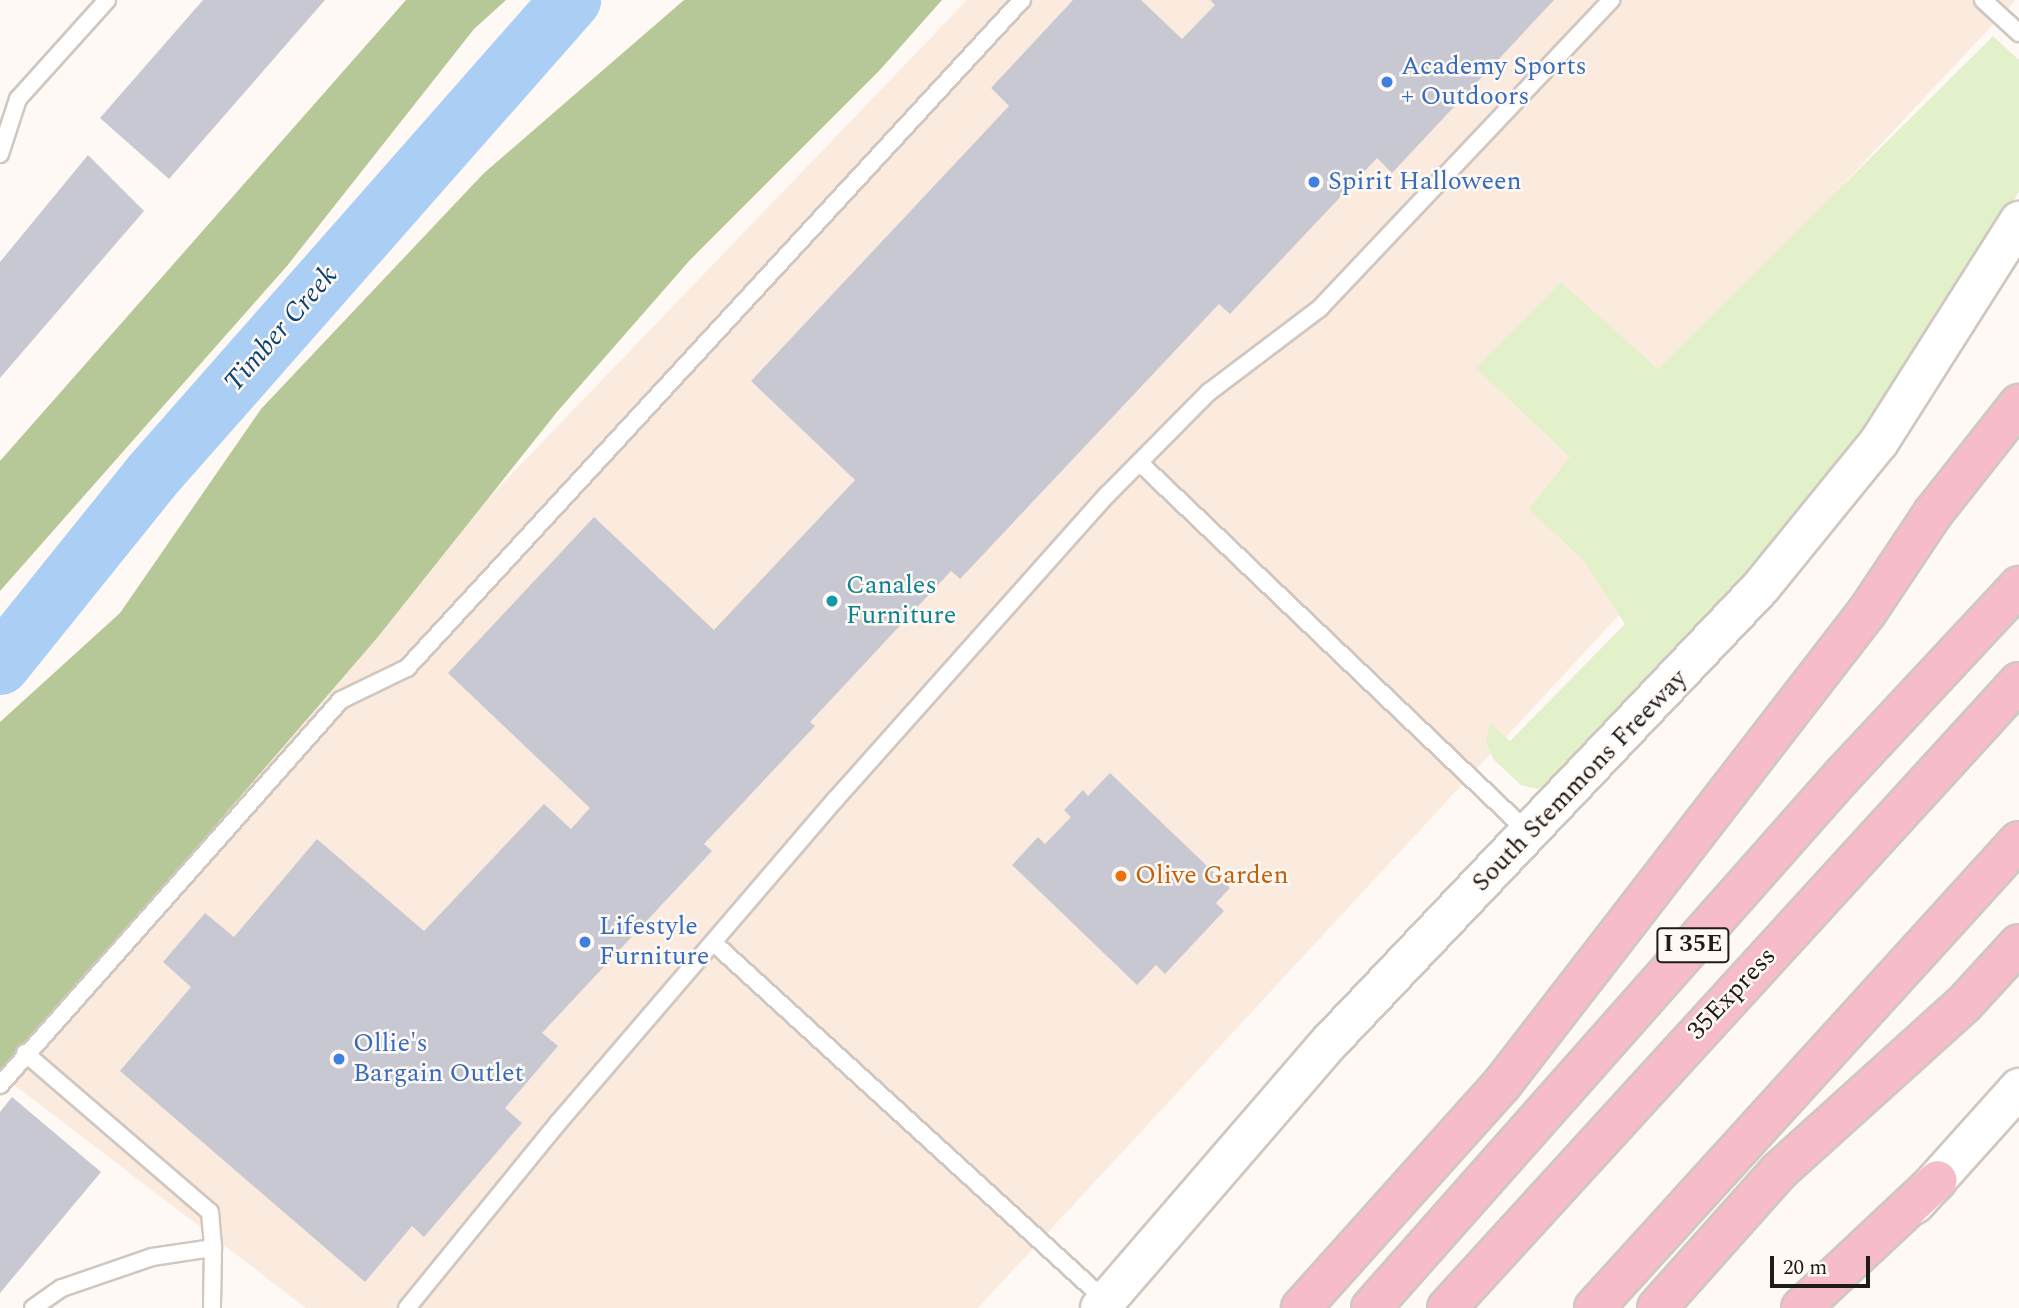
<!DOCTYPE html>
<html>
<head>
<meta charset="utf-8">
<style>
  body { margin:0 }
  #map { position:relative; width:2019px; height:1308px; overflow:hidden; background:#fff9f5; font-family:Spectral,serif }
  div>[style] { position:absolute }
  [style*='--x'] { left:calc(var(--x)*1px); top:calc(var(--y)*1px); width:calc(var(--w)*1px); rotate:calc(var(--a)*1deg) }
  .built>* { inset:0; background:#fbebde }
  .green>* { inset:0; background:#e2f1c9 }
  .forest>* { inset:0; background:#b6c798 }
  .river>* { height:60px; margin:-30px; padding:0 30px; transform-origin:30px; border-radius:30px; background:#aacef4 }
  .building>* { inset:0; background:#c8c8d2 }
  .roads { filter:drop-shadow(2px 0 #d0c7c0) drop-shadow(-2px 0 #d0c7c0) drop-shadow(0 2px #d0c7c0) drop-shadow(0 -2px #d0c7c0) }
  .lane>* { height:16px; margin:-8px; padding:0 8px; transform-origin:8px; border-radius:8px; background:#fff }
  .secondary>* { height:38px; margin:-19px; padding:0 19px; transform-origin:19px; border-radius:19px; background:#fff }
  .highway>* { height:38px; margin:-19px; padding:0 19px; transform-origin:19px; border-radius:19px; background:#f6bcc9 }
  .dots>* { width:19px; height:19px; translate:-50% -50%; box-sizing:border-box; border:4px solid #fff9f5; border-radius:50% }
  span { translate:-50% -50%; white-space:nowrap; text-align:center; line-height:1.15; -webkit-text-stroke:5px #fff9f5; paint-order:stroke }
  .shield-label span { padding:2px 5px; background:#fff9f5; border:2px solid; border-radius:5px; -webkit-text-stroke-width:0 }
  .shield-label { font-size:24px; color:#1f1b19; font-weight:700 }
  .shop-label { font-size:26px; color:#366cbe }
  .left { translate:0 -50%; text-align:left }
  .culture-label { font-size:26px; color:#0d838f }
  .street-label { font-size:26px; color:#1f1b19 }
  .food-label { font-size:26px; color:#c56008 }
  .water-label { font-size:28px; color:#0e4473; font-style:italic }
  .scale { position:absolute; left:1770px; top:1256px; width:100px; height:32px; box-sizing:border-box; border:4px solid #1f1b19; border-top:0; padding-left:9px; font-size:21px; line-height:24px; white-space:nowrap; color:#1f1b19; -webkit-text-stroke:5px #fff9f5; paint-order:stroke }
</style>
</head>
<body>
<div id="map">
  <div class="built">
    <i style="clip-path:polygon(967px 0,2016px 0,1573px 473px,1668px 562px,978px 1308px,306px 1308px,0 1074px,0 1065px,478px 509px)"></i>
  </div>
  <div class="green">
    <i style="clip-path:polygon(1993px 36px,2019px 60px,2019px 192px,1897px 385px,1783px 539px,1554px 778px,1538px 789px,1521px 785px,1494px 760px,1486px 743px,1490px 723px,1510px 741px,1625px 624px,1584px 561px,1529px 509px,1570px 457px,1476px 368px,1561px 282px,1658px 369px)"></i>
  </div>
  <div class="forest">
    <i style="clip-path:polygon(406px 0,506px 0,474px 29px,287px 266px,0 591px,0 461px)"></i>
    <i style="clip-path:polygon(684px 0,942px 0,879px 71px,690px 260px,557px 412px,377px 638px,0 1075px,0 722px,120px 613px,261px 409px,484px 173px)"></i>
  </div>
  <div class="river">
    <i style="--x:0;--y:665;--w:241;--a:-51.2"></i>
    <i style="--x:151;--y:477;--w:636;--a:-48.64"></i>
  </div>
  <div class="building">
    <i style="clip-path:polygon(203px 0,325px 0,169px 179px,100px 118px)"></i>
    <i style="clip-path:polygon(1073px 0,1141px 0,1182px 39px,1215px 5px,1210px 0,1554px 0,1392px 173px,1377px 158px,1230px 314px,1219px 304px,960px 579px,951px 571px,810px 722px,815px 726px,704px 844px,712px 851px,542px 1033px,558px 1046px,505px 1108px,522px 1123px,424px 1237px,412px 1226px,365px 1282px,120px 1071px,191px 987px,163px 962px,205px 913px,234px 937px,317px 839px,424px 931px,544px 804px,571px 829px,590px 808px,448px 673px,594px 517px,714px 630px,855px 480px,751px 381px,1009px 106px,991px 88px)"></i>
    <i style="clip-path:polygon(88px 155px,144px 211px,0 378px,0 262px)"></i>
    <i style="clip-path:polygon(1110px 773px,1230px 888px,1216px 903px,1224px 911px,1165px 974px,1156px 965px,1137px 985px,1012px 865px,1038px 837px,1045px 844px,1071px 817px,1064px 810px,1083px 790px,1088px 796px)"></i>
    <i style="clip-path:polygon(12px 1097px,101px 1172px,0 1293px,0 1112px)"></i>
  </div>
  <div class="roads">
    <div class="lane">
      <i style="--x:1983;--y:0;--w:49;--a:42.5"></i>
      <i style="--x:0;--y:154;--w:58;--a:-71.9"></i>
      <i style="--x:18;--y:99;--w:133;--a:-48"></i>
      <i style="--x:1140;--y:463;--w:537;--a:43.57"></i>
      <i style="--x:714;--y:943;--w:531;--a:42.4"></i>
      <i style="--x:25;--y:1053;--w:244;--a:40.7"></i>
      <i style="--x:210;--y:1212;--w:36;--a:85"></i>
      <i style="--x:0;--y:1085;--w:514;--a:-48.47"></i>
      <i style="--x:341;--y:700;--w:73;--a:-25.9"></i>
      <i style="--x:407;--y:668;--w:908;--a:-47.37"></i>
      <i style="--x:33;--y:1308;--w:35;--a:-35"></i>
      <i style="--x:62;--y:1288;--w:95;--a:-19"></i>
      <i style="--x:152;--y:1257;--w:62;--a:-8.4"></i>
      <i style="--x:213;--y:1248;--w:60;--a:91"></i>
      <i style="--x:407;--y:1308;--w:239;--a:-50.8"></i>
      <i style="--x:558;--y:1123;--w:426;--a:-49.4"></i>
      <i style="--x:835;--y:800;--w:409;--a:-48.3"></i>
      <i style="--x:1107;--y:495;--w:145;--a:-45.3"></i>
      <i style="--x:1209;--y:392;--w:139;--a:-37.1"></i>
      <i style="--x:1320;--y:308;--w:424;--a:-46.6"></i>
    </div>
    <div class="secondary">
      <i style="--x:1915;--y:1204;--w:156;--a:-48.1"></i>
      <i style="--x:1100;--y:1308;--w:347;--a:-49.2"></i>
      <i style="--x:1327;--y:1045;--w:631;--a:-46.54"></i>
      <i style="--x:1761;--y:587;--w:187;--a:-50.9"></i>
      <i style="--x:1879;--y:442;--w:262;--a:-57.6"></i>
    </div>
    <div class="highway">
      <i style="--x:1301;--y:1308;--w:301;--a:-48.1"></i>
      <i style="--x:1502;--y:1084;--w:597;--a:-52.29"></i>
      <i style="--x:1867;--y:612;--w:119;--a:-56.3"></i>
      <i style="--x:1933;--y:513;--w:139;--a:-51.7"></i>
      <i style="--x:1371;--y:1308;--w:711;--a:-48.48"></i>
      <i style="--x:1842;--y:776;--w:260;--a:-47"></i>
      <i style="--x:1447;--y:1308;--w:848;--a:-47.58"></i>
      <i style="--x:1594;--y:1308;--w:631;--a:-47.7"></i>
      <i style="--x:1657;--y:1308;--w:183;--a:-48.3"></i>
      <i style="--x:1779;--y:1171;--w:249;--a:-42.1"></i>
      <i style="--x:1964;--y:1004;--w:81;--a:-47.5"></i>
      <i style="--x:1801;--y:1308;--w:187;--a:-43.1"></i>
    </div>
  </div>
  <div class="dots">
    <i style="left:1387px;top:82px;background:#3f7fe0"></i>
    <i style="left:1314px;top:182px;background:#3f7fe0"></i>
    <i style="left:832px;top:601px;background:#0f9aa8"></i>
    <i style="left:1121px;top:876px;background:#e8710a"></i>
    <i style="left:585px;top:942px;background:#3f7fe0"></i>
    <i style="left:339px;top:1059px;background:#3f7fe0"></i>
  </div>
  <div class="shield-label">
    <span style="left:1693px;top:945px">I 35E</span>
  </div>
  <div class="shop-label">
    <span class="left" style="left:1401px;top:82px">Academy Sports<br>+ Outdoors</span>
    <span class="left" style="left:1328px;top:182px">Spirit Halloween</span>
    <span class="left" style="left:599px;top:942px">Lifestyle<br>Furniture</span>
    <span class="left" style="left:353px;top:1059px">Ollie's<br>Bargain Outlet</span>
  </div>
  <div class="culture-label">
    <span class="left" style="left:846px;top:601px">Canales<br>Furniture</span>
  </div>
  <div class="street-label">
    <span style="left:1580px;top:781px;rotate:-46deg">South Stemmons Freeway</span>
    <span style="left:1732px;top:994px;rotate:-47deg">35Express</span>
  </div>
  <div class="food-label">
    <span class="left" style="left:1135px;top:876px">Olive Garden</span>
  </div>
  <div class="water-label">
    <span style="left:281px;top:329px;rotate:-49deg">Timber Creek</span>
  </div>
  <div class="scale">20 m</div>
</div>
</body>
</html>
